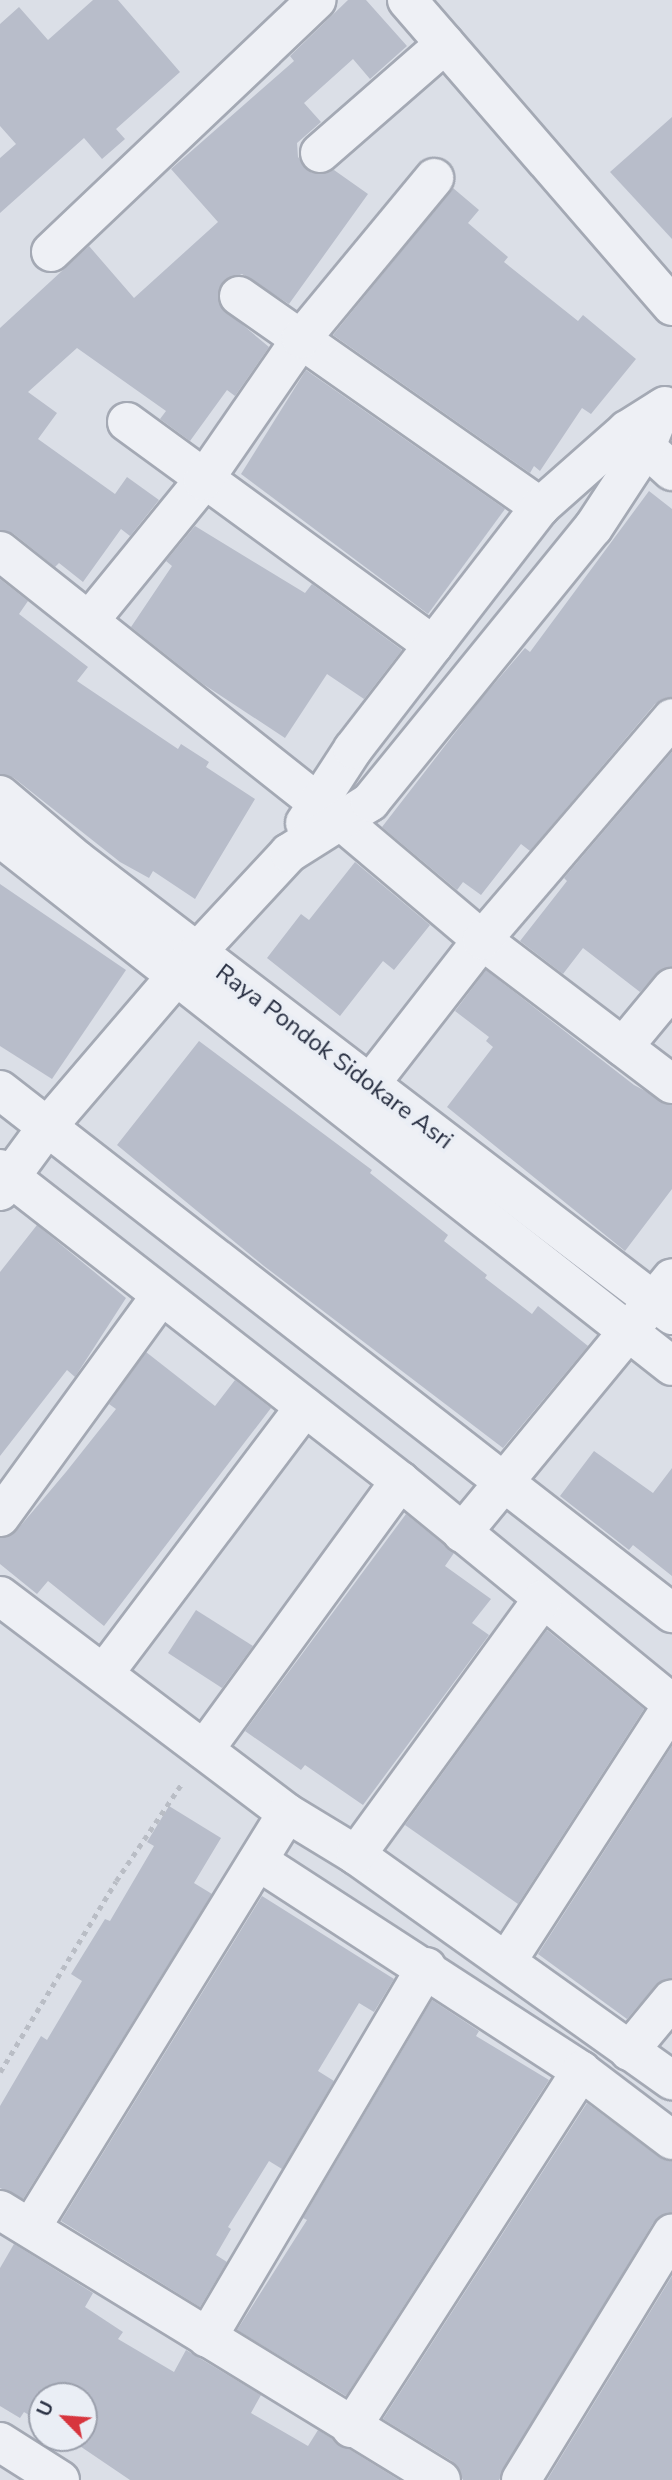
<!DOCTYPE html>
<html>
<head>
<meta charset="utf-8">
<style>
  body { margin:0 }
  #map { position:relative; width:672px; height:2480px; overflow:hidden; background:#dbdfe7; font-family:"Nunito Sans",sans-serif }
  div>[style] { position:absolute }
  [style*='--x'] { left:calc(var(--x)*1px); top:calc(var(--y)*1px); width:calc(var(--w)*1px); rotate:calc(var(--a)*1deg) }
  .building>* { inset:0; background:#b8bdca }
  .path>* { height:4.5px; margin-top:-2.25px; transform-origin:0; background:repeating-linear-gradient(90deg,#b9bdc5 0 5px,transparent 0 10px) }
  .roads { filter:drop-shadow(2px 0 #a4a9b4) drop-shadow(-2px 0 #a4a9b4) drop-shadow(0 2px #a4a9b4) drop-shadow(0 -2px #a4a9b4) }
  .minor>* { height:38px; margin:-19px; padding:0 19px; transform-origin:19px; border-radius:19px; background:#eef0f5 }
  span { translate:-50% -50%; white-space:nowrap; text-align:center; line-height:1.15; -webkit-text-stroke:7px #eaeef5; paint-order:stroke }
  .street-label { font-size:24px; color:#242b3e }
  .north { position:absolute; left:28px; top:2382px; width:70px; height:70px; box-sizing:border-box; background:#eaeef5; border:2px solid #9ba0ac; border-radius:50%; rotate:295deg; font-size:19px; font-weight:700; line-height:28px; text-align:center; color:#242b3e }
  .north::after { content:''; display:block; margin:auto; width:24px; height:32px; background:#d7353e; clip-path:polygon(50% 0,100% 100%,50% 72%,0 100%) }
</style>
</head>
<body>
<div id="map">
  <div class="building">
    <i style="clip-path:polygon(93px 0,118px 0,180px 72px,116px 129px,125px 139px,102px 159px,84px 138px,0 213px,0 158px,16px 144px,0 126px,0 24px,19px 7px,48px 40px)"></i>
    <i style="clip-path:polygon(348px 0,366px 0,407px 46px,370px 79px,353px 59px,304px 103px,321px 122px,297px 143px,298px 157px,312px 173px,334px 170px,368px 194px,289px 304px,242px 274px,221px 284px,220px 306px,269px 347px,235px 396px,227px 390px,190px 441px,160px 419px,166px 411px,77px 348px,28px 392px,57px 413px,38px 439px,115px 494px,127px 477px,159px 500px,130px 536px,121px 529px,83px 582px,59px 563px,55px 567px,14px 534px,0 530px,0 328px,89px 246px,134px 298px,218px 222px,171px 169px,294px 61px,290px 56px)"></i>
    <i style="clip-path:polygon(672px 117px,672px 239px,610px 172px)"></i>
    <i style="clip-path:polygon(453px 188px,479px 210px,468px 223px,508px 257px,504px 262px,578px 321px,583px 315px,636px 359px,591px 414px,582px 408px,540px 471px,534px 466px,530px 473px,333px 335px)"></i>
    <i style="clip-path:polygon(306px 370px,505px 509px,428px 614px,241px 474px)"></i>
    <i style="clip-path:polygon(649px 491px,672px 509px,672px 697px,655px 704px,530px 851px,521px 844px,481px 895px,463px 882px,457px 890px,382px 827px,482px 698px,525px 648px,530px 652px)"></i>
    <i style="clip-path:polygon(195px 526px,305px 593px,312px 584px,402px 650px,364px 699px,327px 674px,285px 738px,203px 684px,131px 627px,172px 566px,166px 561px)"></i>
    <i style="clip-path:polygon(0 579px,28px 601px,19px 614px,88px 667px,77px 681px,178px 749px,181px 744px,209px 762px,206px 767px,255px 799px,195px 899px,153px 871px,149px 878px,120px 862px,14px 778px,0 774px)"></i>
    <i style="clip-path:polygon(672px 752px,672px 967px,656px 974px,640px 992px,583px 948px,563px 974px,520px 941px,567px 881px,564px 878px)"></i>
    <i style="clip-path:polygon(355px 862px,430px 925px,394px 970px,383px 961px,340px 1016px,267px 958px,301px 914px,309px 920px)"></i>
    <i style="clip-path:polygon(0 884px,126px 970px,52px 1079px,0 1046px)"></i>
    <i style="clip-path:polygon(486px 970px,634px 1085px,672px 1105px,672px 1189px,625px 1251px,447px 1107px,493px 1047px,486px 1041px,489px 1037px,455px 1011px)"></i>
    <i style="clip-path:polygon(199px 1041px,372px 1170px,370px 1173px,448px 1235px,444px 1241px,487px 1275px,485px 1278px,532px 1314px,538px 1306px,588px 1346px,503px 1448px,264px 1266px,117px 1145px)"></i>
    <i style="clip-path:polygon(37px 1225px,126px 1298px,75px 1377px,67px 1370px,0 1456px,0 1272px)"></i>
    <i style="clip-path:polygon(146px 1352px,215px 1406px,235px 1380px,271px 1408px,104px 1626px,48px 1581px,37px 1594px,0 1564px,0 1538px,17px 1530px,66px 1472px,116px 1409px,109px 1404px)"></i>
    <i style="clip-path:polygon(594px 1451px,653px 1493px,672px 1468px,672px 1576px,633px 1545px,629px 1550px,560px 1496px)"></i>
    <i style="clip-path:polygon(406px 1514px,454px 1553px,445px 1566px,491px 1599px,472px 1623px,489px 1635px,363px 1805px,305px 1765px,301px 1770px,245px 1731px)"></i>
    <i style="clip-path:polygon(196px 1610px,253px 1646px,222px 1688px,168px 1653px)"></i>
    <i style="clip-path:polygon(547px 1630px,644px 1709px,518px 1904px,405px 1825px)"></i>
    <i style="clip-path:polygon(672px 1746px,672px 1978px,656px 1985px,627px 2019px,538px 1954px)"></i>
    <i style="clip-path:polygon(169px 1806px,221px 1838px,194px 1883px,212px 1894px,23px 2199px,0 2188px,0 2106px,41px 2036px,47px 2040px,82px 1981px,71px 1974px,105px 1919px,110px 1921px,154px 1846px,147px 1842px)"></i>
    <i style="clip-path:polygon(262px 1896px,394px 1979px,374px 2012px,359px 2003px,318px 2071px,334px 2081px,282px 2169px,269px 2161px,228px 2227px,231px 2229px,216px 2255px,227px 2262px,200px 2307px,61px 2221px)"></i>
    <i style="clip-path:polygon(432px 2000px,479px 2031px,476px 2036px,549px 2080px,346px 2396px,237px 2330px,307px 2220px,303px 2218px)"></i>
    <i style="clip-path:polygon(587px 2103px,659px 2157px,672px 2161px,672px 2212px,653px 2223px,499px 2480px,463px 2480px,452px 2461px,383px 2419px)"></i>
    <i style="clip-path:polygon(14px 2244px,93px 2293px,85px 2307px,123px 2332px,118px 2339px,174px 2372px,186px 2350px,261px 2395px,251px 2413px,308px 2446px,318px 2430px,399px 2480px,130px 2480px,68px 2438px,84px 2438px,84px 2396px,42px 2396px,42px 2423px,24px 2412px,20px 2418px,0 2406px,0 2268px)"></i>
    <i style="clip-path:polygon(672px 2276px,672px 2480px,547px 2480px)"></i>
  </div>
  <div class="path">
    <i style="--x:0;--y:2072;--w:223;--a:-58.7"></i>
    <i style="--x:116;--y:1881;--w:118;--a:-56"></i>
  </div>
  <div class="roads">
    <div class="minor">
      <i style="--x:407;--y:0;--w:405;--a:49.1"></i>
      <i style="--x:320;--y:153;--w:166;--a:-41.1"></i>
      <i style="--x:51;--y:252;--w:366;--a:-43.5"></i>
      <i style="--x:239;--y:296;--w:368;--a:35"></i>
      <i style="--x:127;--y:422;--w:379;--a:36.1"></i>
      <i style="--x:627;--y:430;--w:61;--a:42.3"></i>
      <i style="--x:0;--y:551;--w:434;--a:38.4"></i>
      <i style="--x:340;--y:820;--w:186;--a:40.2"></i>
      <i style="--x:482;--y:940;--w:238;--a:37.2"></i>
      <i style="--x:89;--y:621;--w:181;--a:-50.8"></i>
      <i style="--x:203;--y:481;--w:173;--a:-55.4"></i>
      <i style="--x:301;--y:339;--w:209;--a:-50.4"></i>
      <i style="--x:0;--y:795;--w:101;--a:40.2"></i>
      <i style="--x:77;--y:860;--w:749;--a:37.41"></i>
      <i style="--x:305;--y:823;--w:88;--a:-57"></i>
      <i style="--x:353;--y:749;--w:306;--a:-52.3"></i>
      <i style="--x:540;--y:507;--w:116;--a:-41.5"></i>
      <i style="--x:627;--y:430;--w:45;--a:-32.3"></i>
      <i style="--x:0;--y:837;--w:855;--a:38.21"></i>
      <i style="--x:623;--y:1047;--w:77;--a:-50.3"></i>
      <i style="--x:370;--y:1084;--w:182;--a:-52.1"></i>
      <i style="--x:482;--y:940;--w:292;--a:-49.4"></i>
      <i style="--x:0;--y:1090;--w:852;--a:37.89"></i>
      <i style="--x:0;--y:1169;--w:507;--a:37.95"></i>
      <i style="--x:400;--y:1481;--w:352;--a:39.3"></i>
      <i style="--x:0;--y:1191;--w:79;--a:-53.7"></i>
      <i style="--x:47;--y:1127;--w:230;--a:-49.4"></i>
      <i style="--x:197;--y:952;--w:135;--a:-47.1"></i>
      <i style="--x:289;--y:853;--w:96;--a:-32.2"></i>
      <i style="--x:370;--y:802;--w:353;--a:-50.9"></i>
      <i style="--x:593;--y:528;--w:97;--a:-56.8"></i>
      <i style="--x:646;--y:447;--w:41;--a:-68.5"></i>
      <i style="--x:0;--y:1517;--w:274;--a:-54"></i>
      <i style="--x:462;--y:1533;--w:330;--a:-50.5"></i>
      <i style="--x:0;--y:1596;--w:360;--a:37.1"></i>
      <i style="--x:287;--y:1813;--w:81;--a:31.3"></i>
      <i style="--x:356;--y:1855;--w:388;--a:35.5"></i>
      <i style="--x:105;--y:1672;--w:332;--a:-53"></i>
      <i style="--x:204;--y:1750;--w:333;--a:-53.9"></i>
      <i style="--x:356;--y:1855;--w:316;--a:-53.9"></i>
      <i style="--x:258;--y:1861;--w:385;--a:33"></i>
      <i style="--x:581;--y:2071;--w:114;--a:37.2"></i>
      <i style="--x:507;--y:1961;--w:304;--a:-57.1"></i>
      <i style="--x:629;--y:2051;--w:67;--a:-50.4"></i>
      <i style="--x:0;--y:2210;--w:517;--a:31.48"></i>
      <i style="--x:32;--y:2226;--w:485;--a:-58.3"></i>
      <i style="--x:207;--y:2338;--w:431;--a:-59.4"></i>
      <i style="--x:351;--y:2428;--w:425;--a:-57.2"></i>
      <i style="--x:0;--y:2442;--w:71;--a:32.3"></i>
      <i style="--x:521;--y:2480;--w:289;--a:-58.5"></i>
    </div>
  </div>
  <div class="street-label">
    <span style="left:334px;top:1057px;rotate:37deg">Raya Pondok Sidokare Asri</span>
  </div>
  <div class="north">U</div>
</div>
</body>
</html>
